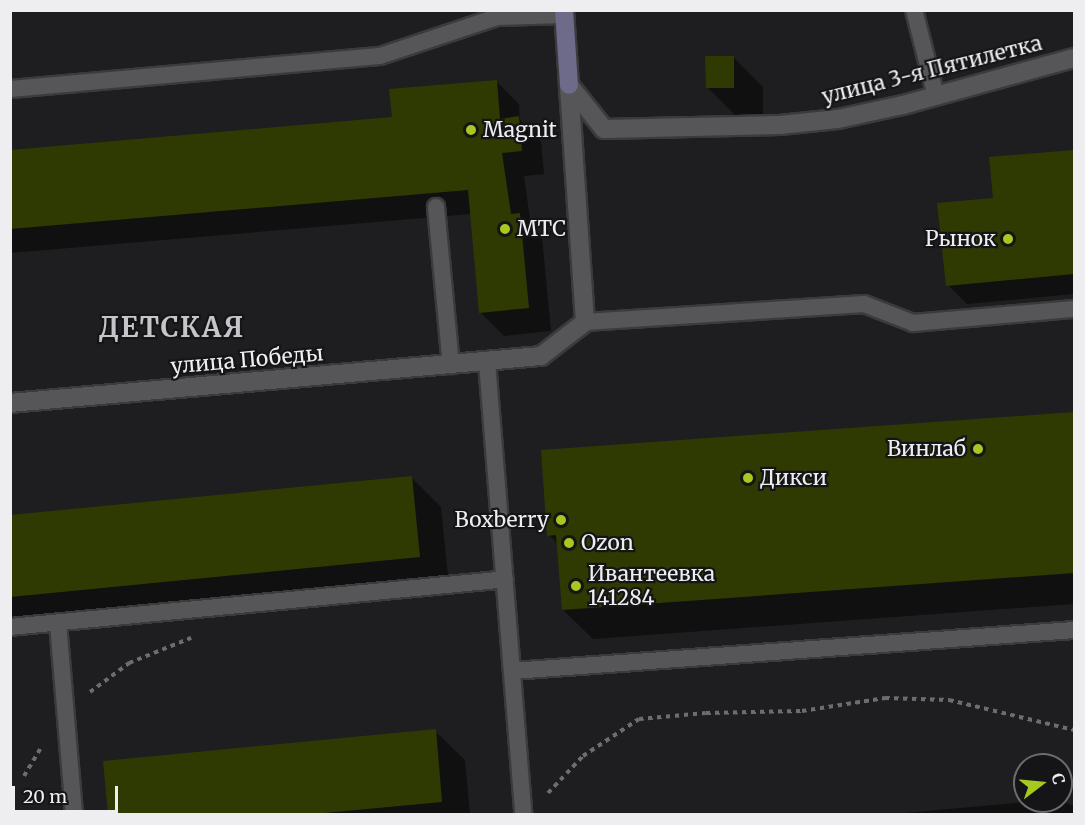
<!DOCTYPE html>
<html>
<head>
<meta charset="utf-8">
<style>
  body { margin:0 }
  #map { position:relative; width:1085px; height:825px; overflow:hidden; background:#1e1e20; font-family:Merriweather,serif }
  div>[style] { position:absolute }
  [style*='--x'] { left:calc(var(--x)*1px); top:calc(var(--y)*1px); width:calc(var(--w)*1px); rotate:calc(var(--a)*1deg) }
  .shadow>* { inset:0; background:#0007 }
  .building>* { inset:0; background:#2f3a02 }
  .path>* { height:4px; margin-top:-2px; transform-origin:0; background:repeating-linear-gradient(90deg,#6d6d6f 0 4.5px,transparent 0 9px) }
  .roads { filter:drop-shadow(2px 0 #3b3b3d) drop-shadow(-2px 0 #3b3b3d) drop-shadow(0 2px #3b3b3d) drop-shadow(0 -2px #3b3b3d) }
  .lane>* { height:16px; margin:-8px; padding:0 8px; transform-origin:8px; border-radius:8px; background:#565659 }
  .street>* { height:18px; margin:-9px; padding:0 9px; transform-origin:9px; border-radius:9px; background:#565659 }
  .secondary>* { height:18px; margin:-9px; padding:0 9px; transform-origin:9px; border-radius:9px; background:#6d6a8a }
  .dots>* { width:16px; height:16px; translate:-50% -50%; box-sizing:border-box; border:3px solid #151517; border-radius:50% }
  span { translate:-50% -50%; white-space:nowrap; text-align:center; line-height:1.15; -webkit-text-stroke:4.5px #151517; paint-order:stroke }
  .street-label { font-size:21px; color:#eeeef0 }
  .poi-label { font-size:21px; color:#eeeef0 }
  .left { translate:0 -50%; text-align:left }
  .right { translate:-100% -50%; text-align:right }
  .district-label { font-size:27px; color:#c5c5c9; font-weight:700; letter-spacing:1.5px }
  .frame { position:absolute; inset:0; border:12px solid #eeeef0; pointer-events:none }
  .north { position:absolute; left:1013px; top:753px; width:60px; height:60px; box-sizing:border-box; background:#151517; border:2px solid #6c6c6e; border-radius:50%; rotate:74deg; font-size:16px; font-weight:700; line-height:24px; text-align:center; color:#eeeef0 }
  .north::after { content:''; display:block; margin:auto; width:21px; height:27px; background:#a6c820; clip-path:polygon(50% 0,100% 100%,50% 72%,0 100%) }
  .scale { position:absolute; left:12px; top:786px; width:106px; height:27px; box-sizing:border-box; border:3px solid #eeeef0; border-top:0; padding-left:8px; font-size:18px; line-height:21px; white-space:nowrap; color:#eeeef0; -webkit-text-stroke:4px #151517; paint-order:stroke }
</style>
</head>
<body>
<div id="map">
  <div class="shadow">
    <i style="clip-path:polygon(733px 57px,763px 87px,763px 117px,737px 117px,707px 87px)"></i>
    <i style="clip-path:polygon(496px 81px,519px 104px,520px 120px,541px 141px,544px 174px,524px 176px,531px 226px,542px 237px,551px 331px,504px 336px,481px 313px,471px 214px,10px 253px,10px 151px,393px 118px)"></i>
    <i style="clip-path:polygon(1074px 152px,1074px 294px,967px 304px,948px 285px,995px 200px,990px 158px)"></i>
    <i style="clip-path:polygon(1074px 413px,1074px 604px,593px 639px,563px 610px,559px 545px,549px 535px,543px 452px)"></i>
    <i style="clip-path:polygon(412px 478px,441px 507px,449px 586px,10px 629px,10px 516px)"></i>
    <i style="clip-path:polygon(435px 731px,465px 760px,470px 814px,110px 814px,105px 762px)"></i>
    <i style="clip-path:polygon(1061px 799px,1074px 807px,1074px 814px,893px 814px)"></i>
  </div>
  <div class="building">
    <i style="clip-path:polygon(705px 56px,734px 56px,734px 88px,706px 88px)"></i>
    <i style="clip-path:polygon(497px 80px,500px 119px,519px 116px,522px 151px,502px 153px,511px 214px,520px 213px,529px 308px,479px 313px,468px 190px,10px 229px,10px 150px,392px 117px,389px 89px)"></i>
    <i style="clip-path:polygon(1074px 150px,1074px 274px,946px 286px,937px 203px,993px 198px,989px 157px)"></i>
    <i style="clip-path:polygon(1074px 412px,1074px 573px,562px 610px,556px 535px,547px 536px,541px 450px)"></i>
    <i style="clip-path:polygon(412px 476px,420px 557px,10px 597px,10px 515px)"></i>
    <i style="clip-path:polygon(436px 729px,442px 802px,314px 814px,108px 814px,103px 761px)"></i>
  </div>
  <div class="path">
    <i style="--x:90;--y:692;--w:49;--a:-36.6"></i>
    <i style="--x:129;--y:663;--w:67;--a:-22"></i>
    <i style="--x:24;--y:776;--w:33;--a:-59"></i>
    <i style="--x:548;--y:793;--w:51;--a:-46.6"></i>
    <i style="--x:583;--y:756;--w:67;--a:-33.5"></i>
    <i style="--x:639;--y:719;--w:67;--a:-5.1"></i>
    <i style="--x:706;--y:713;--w:96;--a:-1.2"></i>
    <i style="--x:802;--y:711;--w:84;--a:-8.9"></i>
    <i style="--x:885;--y:698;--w:64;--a:1.8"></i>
    <i style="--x:949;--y:700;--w:129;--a:13.5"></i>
  </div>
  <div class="roads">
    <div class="lane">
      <i style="--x:914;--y:10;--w:89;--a:75.7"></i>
      <i style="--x:10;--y:89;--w:371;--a:-5.1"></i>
      <i style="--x:380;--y:56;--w:123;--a:-18.4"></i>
      <i style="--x:497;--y:17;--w:68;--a:-1.7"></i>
      <i style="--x:436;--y:207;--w:159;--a:84.6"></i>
      <i style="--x:585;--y:322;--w:280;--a:-3.7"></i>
      <i style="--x:864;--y:304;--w:53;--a:21.2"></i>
      <i style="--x:913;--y:323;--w:162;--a:-5"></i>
      <i style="--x:487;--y:362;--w:453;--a:85.4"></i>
      <i style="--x:58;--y:623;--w:192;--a:85.2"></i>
      <i style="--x:10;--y:627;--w:497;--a:-5.5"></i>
      <i style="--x:512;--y:671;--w:563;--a:-4.17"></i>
    </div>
    <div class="street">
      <i style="--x:569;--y:85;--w:56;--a:51.5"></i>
      <i style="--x:604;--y:129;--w:176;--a:-1.3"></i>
      <i style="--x:780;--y:125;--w:58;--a:-5.9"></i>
      <i style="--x:838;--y:119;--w:66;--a:-12.2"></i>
      <i style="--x:903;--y:105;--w:177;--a:-15.4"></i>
      <i style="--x:10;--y:403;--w:533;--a:-5.06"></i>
      <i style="--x:541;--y:356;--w:56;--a:-37.7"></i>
      <i style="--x:585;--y:322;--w:238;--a:-93.9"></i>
    </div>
    <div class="secondary">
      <i style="--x:564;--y:10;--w:75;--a:86.2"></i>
    </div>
  </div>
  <div class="dots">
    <i style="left:471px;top:130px;background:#a6c820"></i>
    <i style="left:505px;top:229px;background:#a6c820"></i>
    <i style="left:1008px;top:239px;background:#a6c820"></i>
    <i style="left:978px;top:449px;background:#a6c820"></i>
    <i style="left:748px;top:478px;background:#a6c820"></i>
    <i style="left:561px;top:520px;background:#a6c820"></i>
    <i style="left:569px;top:543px;background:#a6c820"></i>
    <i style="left:576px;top:586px;background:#a6c820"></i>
  </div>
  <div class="street-label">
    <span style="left:932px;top:70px;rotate:-14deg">улица 3-я Пятилетка</span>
    <span style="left:247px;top:360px;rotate:-5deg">улица Победы</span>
  </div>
  <div class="poi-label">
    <span class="left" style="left:483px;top:130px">Magnit</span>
    <span class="left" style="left:517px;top:229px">МТС</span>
    <span class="right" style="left:996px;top:239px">Рынок</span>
    <span class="right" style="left:966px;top:449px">Винлаб</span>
    <span class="left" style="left:760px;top:478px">Дикси</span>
    <span class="right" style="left:549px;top:520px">Boxberry</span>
    <span class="left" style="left:581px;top:543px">Ozon</span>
    <span class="left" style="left:588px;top:586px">Ивантеевка<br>141284</span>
  </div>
  <div class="district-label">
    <span style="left:172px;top:328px">ДЕТСКАЯ</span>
  </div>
  <div class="frame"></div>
  <div class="north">С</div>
  <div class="scale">20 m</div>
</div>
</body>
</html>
